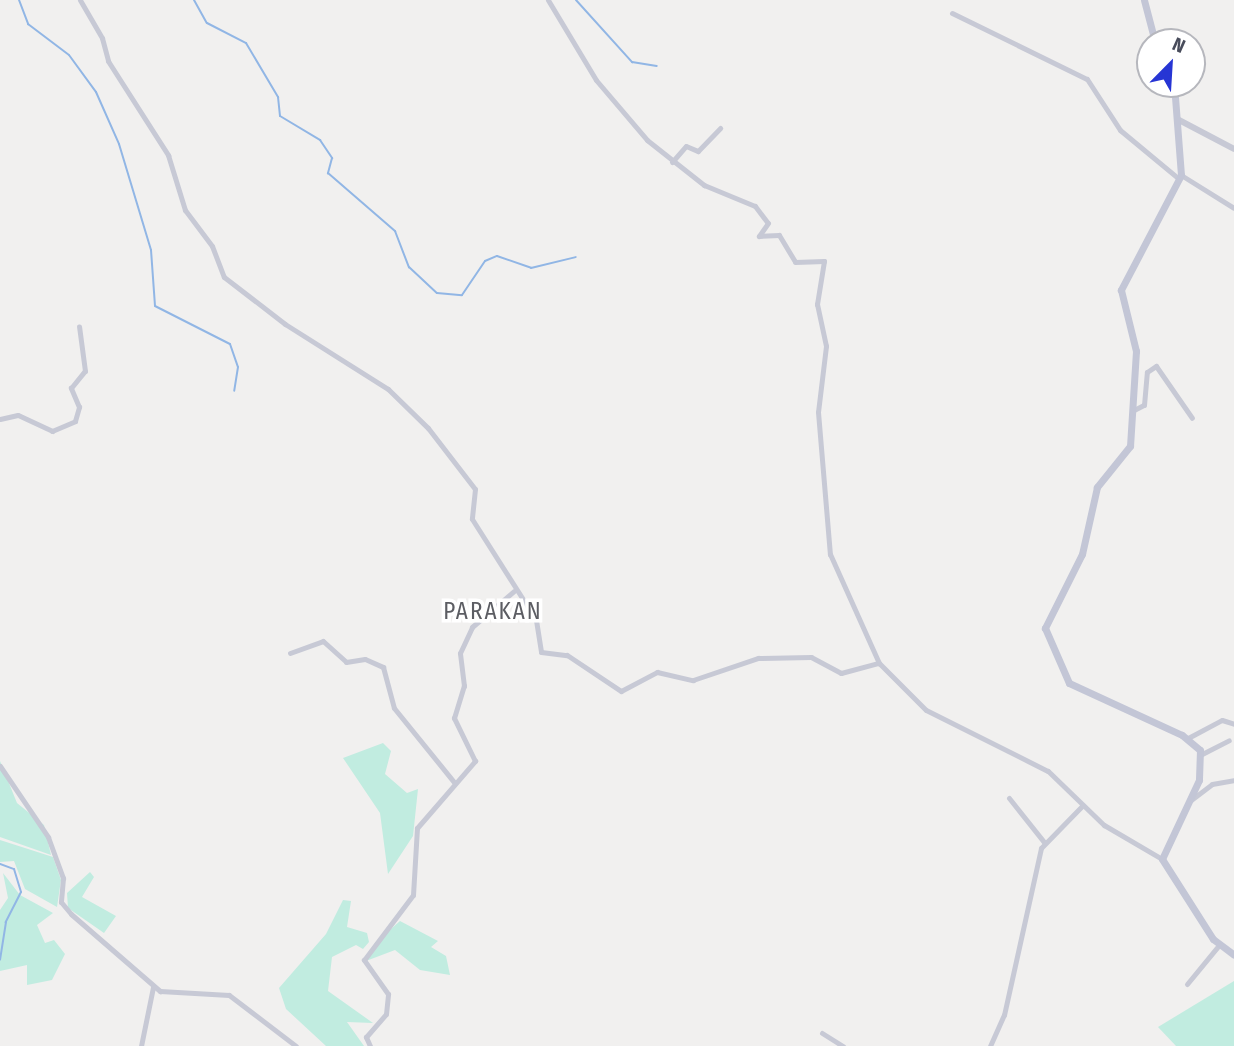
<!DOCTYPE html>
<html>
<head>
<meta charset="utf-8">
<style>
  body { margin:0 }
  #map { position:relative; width:1234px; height:1046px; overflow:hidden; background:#f1f0ef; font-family:"Fira Sans Condensed",sans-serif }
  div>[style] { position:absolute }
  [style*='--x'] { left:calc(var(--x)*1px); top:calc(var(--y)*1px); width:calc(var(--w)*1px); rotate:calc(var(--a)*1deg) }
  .green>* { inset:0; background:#c1ece0 }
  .stream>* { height:2px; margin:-1px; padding:0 1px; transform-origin:1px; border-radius:1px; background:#91b6e5 }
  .minor>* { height:5px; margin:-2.5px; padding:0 2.5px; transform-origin:2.5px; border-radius:2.5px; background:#c7c9d5 }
  .tertiary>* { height:6px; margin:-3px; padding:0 3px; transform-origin:3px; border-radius:3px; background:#c7c9d5 }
  .secondary>* { height:7px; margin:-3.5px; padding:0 3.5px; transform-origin:3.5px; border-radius:3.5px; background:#c3c6d6 }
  span { translate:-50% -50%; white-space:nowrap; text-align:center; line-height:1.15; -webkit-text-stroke:7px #fff; paint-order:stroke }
  .quarter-label { font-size:23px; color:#5c5d63; letter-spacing:2px }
  .north { position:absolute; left:1136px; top:28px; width:70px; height:70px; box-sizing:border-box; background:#fff; border:2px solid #b6b7bd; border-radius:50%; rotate:24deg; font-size:19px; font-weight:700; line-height:28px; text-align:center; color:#484c5b }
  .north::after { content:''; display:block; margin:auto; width:24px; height:32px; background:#2735d4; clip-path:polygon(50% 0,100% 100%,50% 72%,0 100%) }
</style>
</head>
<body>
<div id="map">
  <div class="green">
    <i style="clip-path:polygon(383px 743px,391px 751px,385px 774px,407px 793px,418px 789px,413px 836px,388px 874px,380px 813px,343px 758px)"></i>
    <i style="clip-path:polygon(0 761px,17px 803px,44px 825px,51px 855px,0 837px)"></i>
    <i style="clip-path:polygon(0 840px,53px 857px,61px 880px,57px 907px,25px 889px,14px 861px,0 862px)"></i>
    <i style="clip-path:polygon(90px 872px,94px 877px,82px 897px,116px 916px,104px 933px,68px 908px,67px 893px)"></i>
    <i style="clip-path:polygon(3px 873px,20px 895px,53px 913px,37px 925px,45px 943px,54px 940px,65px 954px,52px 980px,27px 985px,27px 965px,0 971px,0 910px,8px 898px)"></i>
    <i style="clip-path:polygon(343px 900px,351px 901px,347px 927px,367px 933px,369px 942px,363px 949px,356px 945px,332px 957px,328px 991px,373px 1023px,347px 1022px,364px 1046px,326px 1046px,286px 1009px,279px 988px,326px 934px)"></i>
    <i style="clip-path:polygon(400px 921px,438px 941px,431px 947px,446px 956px,450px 975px,420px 970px,395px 950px,366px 961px,375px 943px)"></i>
    <i style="clip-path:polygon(1234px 981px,1234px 1046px,1176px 1046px,1158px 1027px)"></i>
  </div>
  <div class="stream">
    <i style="--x:19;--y:0;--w:26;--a:69"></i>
    <i style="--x:28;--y:24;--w:51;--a:37.1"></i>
    <i style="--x:69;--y:55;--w:46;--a:53.9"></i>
    <i style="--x:96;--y:92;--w:57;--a:66.1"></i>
    <i style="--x:119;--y:144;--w:111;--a:73.2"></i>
    <i style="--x:151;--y:250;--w:56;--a:85.9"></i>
    <i style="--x:155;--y:306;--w:84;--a:26.9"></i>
    <i style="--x:230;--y:344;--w:24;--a:71"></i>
    <i style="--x:238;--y:367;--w:24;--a:99"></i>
    <i style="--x:194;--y:0;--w:26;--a:61"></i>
    <i style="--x:207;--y:23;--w:44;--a:27.1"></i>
    <i style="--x:246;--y:43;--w:63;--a:59.3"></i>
    <i style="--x:278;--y:97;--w:19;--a:84"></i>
    <i style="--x:280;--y:116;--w:47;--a:31"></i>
    <i style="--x:320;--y:140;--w:22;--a:56"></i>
    <i style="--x:332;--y:158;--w:16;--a:105"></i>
    <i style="--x:328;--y:173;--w:89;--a:40.9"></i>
    <i style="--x:395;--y:231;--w:39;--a:69"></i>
    <i style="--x:409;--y:267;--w:38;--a:43"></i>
    <i style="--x:437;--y:293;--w:25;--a:5"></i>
    <i style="--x:462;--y:295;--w:41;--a:-55.9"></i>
    <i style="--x:485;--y:261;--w:13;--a:-23"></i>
    <i style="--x:497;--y:256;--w:36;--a:19"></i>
    <i style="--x:531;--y:268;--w:46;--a:-13.7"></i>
    <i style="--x:576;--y:0;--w:84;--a:47.9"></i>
    <i style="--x:632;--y:62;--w:25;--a:9"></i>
    <i style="--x:0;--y:864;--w:15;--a:20"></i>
    <i style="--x:14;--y:869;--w:24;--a:73"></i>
    <i style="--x:21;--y:892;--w:34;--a:117"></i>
    <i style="--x:6;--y:922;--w:38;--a:99"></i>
  </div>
  <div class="minor">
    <i style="--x:80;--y:0;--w:44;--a:59.9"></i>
    <i style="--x:102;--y:38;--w:24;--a:75"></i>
    <i style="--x:108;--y:61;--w:112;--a:57.4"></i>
    <i style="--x:168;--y:155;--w:58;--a:72.8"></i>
    <i style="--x:185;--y:210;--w:45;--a:53.1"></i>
    <i style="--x:212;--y:246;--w:33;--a:69"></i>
    <i style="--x:224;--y:277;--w:77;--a:37.6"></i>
    <i style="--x:285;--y:324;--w:122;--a:32.3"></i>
    <i style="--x:388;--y:389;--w:56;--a:44.3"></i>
    <i style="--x:428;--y:428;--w:77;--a:52.4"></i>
    <i style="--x:475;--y:489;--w:30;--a:96"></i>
    <i style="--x:472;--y:519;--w:120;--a:57.6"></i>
    <i style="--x:536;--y:620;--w:32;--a:81"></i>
    <i style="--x:541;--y:652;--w:26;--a:7"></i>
    <i style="--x:567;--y:655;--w:65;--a:33.7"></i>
    <i style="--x:621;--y:691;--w:41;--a:-27.8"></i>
    <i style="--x:657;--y:672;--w:37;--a:13"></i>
    <i style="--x:693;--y:680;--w:69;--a:-18.7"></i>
    <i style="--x:758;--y:658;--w:53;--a:-1.1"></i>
    <i style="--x:811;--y:657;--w:34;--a:28"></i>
    <i style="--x:841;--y:673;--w:39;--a:-15"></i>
    <i style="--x:548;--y:0;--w:93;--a:59"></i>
    <i style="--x:596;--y:80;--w:79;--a:49.6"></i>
    <i style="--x:647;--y:140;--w:73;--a:38.3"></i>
    <i style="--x:704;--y:185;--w:55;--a:22.4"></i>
    <i style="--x:755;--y:206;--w:21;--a:53"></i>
    <i style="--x:768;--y:223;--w:16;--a:125"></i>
    <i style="--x:759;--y:236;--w:20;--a:-3"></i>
    <i style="--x:779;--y:235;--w:31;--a:59"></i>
    <i style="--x:795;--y:262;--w:29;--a:-2"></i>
    <i style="--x:824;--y:261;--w:44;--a:99.2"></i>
    <i style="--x:817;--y:304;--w:43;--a:77.9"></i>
    <i style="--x:826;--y:346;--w:66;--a:96.9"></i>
    <i style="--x:818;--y:412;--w:143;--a:85.2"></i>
    <i style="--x:830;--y:554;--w:120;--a:65.8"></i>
    <i style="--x:879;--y:663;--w:66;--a:45"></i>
    <i style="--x:926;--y:710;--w:136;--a:26.6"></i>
    <i style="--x:1048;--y:771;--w:78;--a:44"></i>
    <i style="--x:1104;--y:825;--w:67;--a:30.4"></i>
    <i style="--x:952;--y:13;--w:150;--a:26.1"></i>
    <i style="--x:1087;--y:79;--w:61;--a:57.1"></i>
    <i style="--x:1120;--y:130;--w:77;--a:39.7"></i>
    <i style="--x:672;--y:162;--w:21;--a:-49"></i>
    <i style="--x:686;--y:146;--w:13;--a:23"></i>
    <i style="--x:698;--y:151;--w:32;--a:-46"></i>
    <i style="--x:1181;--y:175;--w:62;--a:31.9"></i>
    <i style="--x:1132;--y:411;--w:13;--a:-27"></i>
    <i style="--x:1144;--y:405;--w:33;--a:-85"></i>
    <i style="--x:1147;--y:372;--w:11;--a:-34"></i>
    <i style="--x:1156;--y:366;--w:63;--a:55.3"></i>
    <i style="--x:0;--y:419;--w:18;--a:-13"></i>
    <i style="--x:18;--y:415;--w:38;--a:25"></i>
    <i style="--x:52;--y:431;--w:25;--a:-23"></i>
    <i style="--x:75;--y:421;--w:15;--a:-74"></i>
    <i style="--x:79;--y:407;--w:21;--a:-113"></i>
    <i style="--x:71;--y:388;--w:22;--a:-51"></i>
    <i style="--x:85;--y:371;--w:45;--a:-97.6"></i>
    <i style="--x:290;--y:653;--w:35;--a:-20"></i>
    <i style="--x:323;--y:641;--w:31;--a:42"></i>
    <i style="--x:346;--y:662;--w:19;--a:-9"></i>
    <i style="--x:365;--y:659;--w:20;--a:24"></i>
    <i style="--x:383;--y:667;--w:42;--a:75"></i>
    <i style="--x:394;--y:708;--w:95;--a:51"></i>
    <i style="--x:1188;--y:738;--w:38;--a:-28"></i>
    <i style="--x:1222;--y:720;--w:13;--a:18"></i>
    <i style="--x:1202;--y:754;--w:30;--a:-27"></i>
    <i style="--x:0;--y:766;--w:86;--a:55.9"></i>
    <i style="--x:48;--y:837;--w:44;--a:69.9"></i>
    <i style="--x:63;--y:878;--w:24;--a:95"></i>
    <i style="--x:61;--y:902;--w:16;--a:50"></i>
    <i style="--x:71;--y:914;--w:118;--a:40.9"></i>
    <i style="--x:160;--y:991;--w:69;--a:3.3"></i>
    <i style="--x:229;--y:995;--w:84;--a:37.3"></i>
    <i style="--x:1009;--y:798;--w:56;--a:51.5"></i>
    <i style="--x:1191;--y:800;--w:26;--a:-37"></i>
    <i style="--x:1212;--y:784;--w:22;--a:-10"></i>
    <i style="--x:1187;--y:984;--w:50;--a:-50.6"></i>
    <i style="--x:822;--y:1033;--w:25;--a:32"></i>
    <i style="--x:141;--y:1046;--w:60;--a:-78.5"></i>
    <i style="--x:370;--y:1046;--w:10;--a:-114"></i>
    <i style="--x:366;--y:1037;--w:30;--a:-49"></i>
    <i style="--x:386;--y:1014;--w:20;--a:-84"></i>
    <i style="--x:388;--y:994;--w:42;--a:-125.2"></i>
    <i style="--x:364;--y:960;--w:81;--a:-53"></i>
    <i style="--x:413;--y:895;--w:67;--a:-86.6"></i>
    <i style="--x:417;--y:828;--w:89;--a:-49.1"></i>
    <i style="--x:475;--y:761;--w:48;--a:-116"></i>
    <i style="--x:454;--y:718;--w:34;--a:-73"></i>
    <i style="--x:464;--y:686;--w:33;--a:-97"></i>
    <i style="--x:460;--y:653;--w:29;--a:-65"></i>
    <i style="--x:472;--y:627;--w:55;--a:-40.6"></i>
    <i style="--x:990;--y:1046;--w:34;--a:-66"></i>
    <i style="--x:1004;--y:1015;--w:171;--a:-77.5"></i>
    <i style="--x:1041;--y:848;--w:59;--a:-45.7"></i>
  </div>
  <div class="tertiary">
    <i style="--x:1179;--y:120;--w:62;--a:27.8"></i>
  </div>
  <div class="secondary">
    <i style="--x:1144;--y:0;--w:43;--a:75.3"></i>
    <i style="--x:1174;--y:84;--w:91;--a:85.6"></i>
    <i style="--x:1181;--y:175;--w:130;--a:117.6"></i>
    <i style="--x:1121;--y:290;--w:63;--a:76.2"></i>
    <i style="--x:1136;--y:351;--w:95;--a:93.6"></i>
    <i style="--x:1130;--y:446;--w:53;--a:128.8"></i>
    <i style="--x:1097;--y:487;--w:69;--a:102.6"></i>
    <i style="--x:1082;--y:554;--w:83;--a:116.6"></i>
    <i style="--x:1045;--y:628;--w:60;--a:66.4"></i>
    <i style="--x:1069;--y:683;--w:124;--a:24.7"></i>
    <i style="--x:1182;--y:735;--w:23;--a:40"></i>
    <i style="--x:1200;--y:750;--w:30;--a:92"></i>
    <i style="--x:1199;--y:780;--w:87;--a:115.1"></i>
    <i style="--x:1162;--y:859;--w:95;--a:57.5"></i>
    <i style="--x:1213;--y:939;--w:26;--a:37"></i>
  </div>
  <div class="quarter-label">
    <span style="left:493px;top:611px">PARAKAN</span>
  </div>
  <div class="north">N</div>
</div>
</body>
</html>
